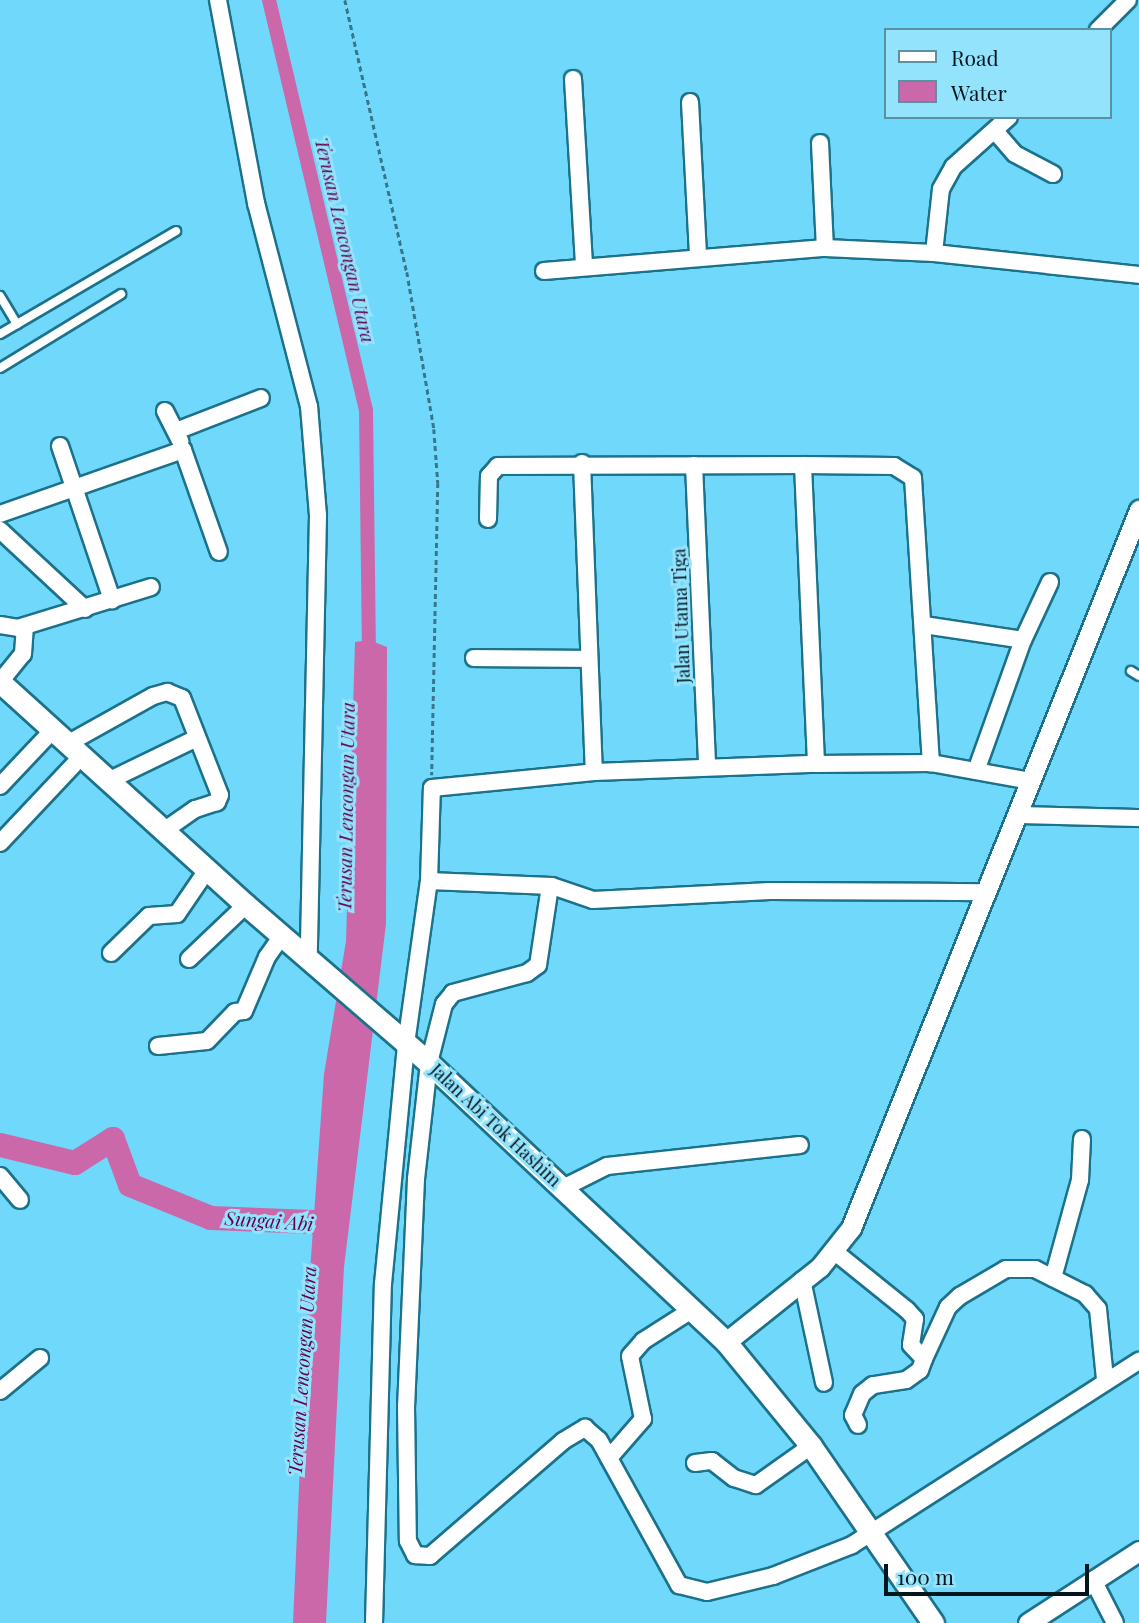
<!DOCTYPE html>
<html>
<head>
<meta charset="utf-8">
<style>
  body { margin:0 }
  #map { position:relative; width:1139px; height:1623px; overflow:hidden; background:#70d8fa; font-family:"Playfair Display",serif }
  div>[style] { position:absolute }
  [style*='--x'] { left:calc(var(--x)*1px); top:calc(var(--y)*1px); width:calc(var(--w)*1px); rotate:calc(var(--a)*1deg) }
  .water>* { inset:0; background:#cb68aa }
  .canal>* { height:14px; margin:-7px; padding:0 7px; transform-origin:7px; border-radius:7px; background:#cb68aa }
  .river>* { height:24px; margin:-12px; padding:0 12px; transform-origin:12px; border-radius:12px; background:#cb68aa }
  .path>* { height:2.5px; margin-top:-1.25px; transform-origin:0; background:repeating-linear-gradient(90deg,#38778b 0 5px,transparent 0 8.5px) }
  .roads { filter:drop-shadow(2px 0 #1b728a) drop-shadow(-2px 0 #1b728a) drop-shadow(0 2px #1b728a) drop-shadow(0 -2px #1b728a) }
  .service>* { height:8px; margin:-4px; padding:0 4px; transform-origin:4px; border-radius:4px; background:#fff }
  .minor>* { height:16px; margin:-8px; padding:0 8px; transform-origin:8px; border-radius:8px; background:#fff }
  .tertiary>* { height:19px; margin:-9.5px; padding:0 9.5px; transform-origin:9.5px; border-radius:9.5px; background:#fff }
  .secondary>* { height:21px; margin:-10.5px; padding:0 10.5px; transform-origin:10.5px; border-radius:10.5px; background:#fff }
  span { translate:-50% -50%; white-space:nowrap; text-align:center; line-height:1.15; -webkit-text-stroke:6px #93e3fd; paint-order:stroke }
  .street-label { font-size:18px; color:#01161d }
  .water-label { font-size:19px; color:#61014b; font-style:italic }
  .legend { position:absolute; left:884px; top:28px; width:228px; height:91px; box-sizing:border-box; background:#93e3fd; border:2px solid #5991a3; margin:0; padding:9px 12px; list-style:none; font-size:21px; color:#01161d }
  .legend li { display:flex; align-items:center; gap:14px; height:35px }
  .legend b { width:35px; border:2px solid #5991a3 }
  .scale { position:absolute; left:884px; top:1564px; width:205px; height:32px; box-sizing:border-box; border:4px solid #01161d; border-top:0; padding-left:9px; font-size:21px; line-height:24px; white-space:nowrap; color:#01161d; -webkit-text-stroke:5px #93e3fd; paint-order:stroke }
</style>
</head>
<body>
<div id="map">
  <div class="water">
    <i style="clip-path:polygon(369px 640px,387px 647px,386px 924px,344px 1267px,326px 1623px,293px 1623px,306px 1328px,324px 1074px,346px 941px,355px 642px)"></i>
  </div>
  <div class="canal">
    <i style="--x:269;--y:0;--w:421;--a:76.7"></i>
    <i style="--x:366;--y:410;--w:249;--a:89.3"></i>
  </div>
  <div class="river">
    <i style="--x:0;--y:1145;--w:77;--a:13.5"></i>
    <i style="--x:75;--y:1163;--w:45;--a:-32.3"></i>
    <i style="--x:113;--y:1139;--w:49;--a:69.7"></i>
    <i style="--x:130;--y:1185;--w:87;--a:22.2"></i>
    <i style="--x:211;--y:1218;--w:102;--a:2.2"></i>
    <i style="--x:313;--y:1222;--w:21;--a:17"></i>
  </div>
  <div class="path">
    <i style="--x:345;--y:0;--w:279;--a:77.2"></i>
    <i style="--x:407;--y:272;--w:159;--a:80.2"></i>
    <i style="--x:434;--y:429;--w:54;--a:85.8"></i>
    <i style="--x:438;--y:483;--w:292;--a:91.2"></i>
  </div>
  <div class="roads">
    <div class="service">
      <i style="--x:0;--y:296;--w:33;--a:59"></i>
      <i style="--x:0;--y:334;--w:204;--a:-30.3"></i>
      <i style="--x:0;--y:368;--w:142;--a:-31.4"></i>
      <i style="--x:1131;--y:671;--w:9;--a:32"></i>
    </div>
    <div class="minor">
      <i style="--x:218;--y:0;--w:207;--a:79.4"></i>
      <i style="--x:256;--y:203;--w:210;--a:75.4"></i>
      <i style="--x:309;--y:406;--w:109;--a:85.3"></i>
      <i style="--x:318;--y:515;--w:444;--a:91.2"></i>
      <i style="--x:1098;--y:30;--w:42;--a:-45"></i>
      <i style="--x:573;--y:79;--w:186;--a:86.6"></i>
      <i style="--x:690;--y:102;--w:154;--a:87"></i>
      <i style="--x:995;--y:131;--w:30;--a:49"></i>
      <i style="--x:1015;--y:154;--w:43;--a:27.8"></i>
      <i style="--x:820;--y:143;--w:105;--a:87.3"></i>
      <i style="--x:934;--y:253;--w:64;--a:-83.8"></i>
      <i style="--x:941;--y:189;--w:25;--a:-61"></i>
      <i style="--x:953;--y:167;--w:75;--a:-41.8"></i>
      <i style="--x:544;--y:271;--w:282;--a:-4.7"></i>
      <i style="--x:825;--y:248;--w:109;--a:2.6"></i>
      <i style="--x:934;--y:253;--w:206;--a:6.1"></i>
      <i style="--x:165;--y:411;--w:34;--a:63"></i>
      <i style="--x:176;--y:431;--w:91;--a:-21.2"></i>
      <i style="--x:60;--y:446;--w:163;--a:71.3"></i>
      <i style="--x:582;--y:463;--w:309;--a:87.8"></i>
      <i style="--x:694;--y:465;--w:301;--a:87.5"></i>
      <i style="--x:803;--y:465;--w:91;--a:0.6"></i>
      <i style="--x:894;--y:466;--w:22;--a:32"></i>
      <i style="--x:913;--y:478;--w:286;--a:86.4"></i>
      <i style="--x:0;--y:514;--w:194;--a:-19.3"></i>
      <i style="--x:183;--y:450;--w:108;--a:70.6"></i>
      <i style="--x:488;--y:519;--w:43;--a:-88.7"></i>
      <i style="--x:489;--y:476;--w:13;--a:-48"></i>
      <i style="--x:498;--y:466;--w:305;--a:-0.2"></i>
      <i style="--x:803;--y:465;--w:299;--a:87.5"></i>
      <i style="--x:0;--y:530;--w:116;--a:42.9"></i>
      <i style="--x:0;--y:625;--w:18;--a:9"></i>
      <i style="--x:18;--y:628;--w:139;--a:-17.1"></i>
      <i style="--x:924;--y:625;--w:100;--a:8.6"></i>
      <i style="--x:474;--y:658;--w:115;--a:0.5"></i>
      <i style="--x:0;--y:682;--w:36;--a:-51"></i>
      <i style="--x:23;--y:654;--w:28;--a:-86"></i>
      <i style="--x:67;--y:744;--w:98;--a:-29.2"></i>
      <i style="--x:153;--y:696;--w:15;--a:-16"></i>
      <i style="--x:167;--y:692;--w:16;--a:22"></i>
      <i style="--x:182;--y:698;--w:104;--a:68.6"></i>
      <i style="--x:220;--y:795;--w:8;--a:113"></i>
      <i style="--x:217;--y:802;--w:23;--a:162"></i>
      <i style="--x:195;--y:809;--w:39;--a:145"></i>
      <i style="--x:976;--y:771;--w:139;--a:-70.3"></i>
      <i style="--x:1023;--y:640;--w:64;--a:-65"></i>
      <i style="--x:108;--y:781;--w:97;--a:-25.8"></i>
      <i style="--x:0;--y:786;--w:76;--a:-46.6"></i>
      <i style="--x:1018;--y:815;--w:121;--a:1.4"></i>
      <i style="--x:0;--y:843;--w:118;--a:-46.7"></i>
      <i style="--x:429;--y:881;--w:123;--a:2.3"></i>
      <i style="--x:552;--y:886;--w:43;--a:18.9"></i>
      <i style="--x:593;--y:900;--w:177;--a:-2.9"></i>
      <i style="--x:770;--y:891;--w:215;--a:0.3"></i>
      <i style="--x:550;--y:886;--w:80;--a:98.6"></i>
      <i style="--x:538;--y:965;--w:14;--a:144"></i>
      <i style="--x:527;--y:973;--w:77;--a:164.9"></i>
      <i style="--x:453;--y:993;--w:14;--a:129"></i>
      <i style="--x:444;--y:1004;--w:61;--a:104.3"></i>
      <i style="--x:429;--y:1063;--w:117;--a:96.4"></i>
      <i style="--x:416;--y:1179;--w:227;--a:92.5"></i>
      <i style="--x:406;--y:1406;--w:135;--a:89.2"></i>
      <i style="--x:408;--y:1541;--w:16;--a:63"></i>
      <i style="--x:415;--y:1555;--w:15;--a:4"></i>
      <i style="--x:430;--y:1556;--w:176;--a:-40.8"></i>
      <i style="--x:563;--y:1441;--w:26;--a:-31"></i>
      <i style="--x:585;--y:1428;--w:18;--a:41"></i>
      <i style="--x:599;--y:1440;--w:166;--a:61.1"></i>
      <i style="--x:679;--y:1585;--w:29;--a:14"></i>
      <i style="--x:707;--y:1592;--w:68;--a:-13.6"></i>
      <i style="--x:773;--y:1576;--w:85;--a:-21.4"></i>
      <i style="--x:852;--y:1545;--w:341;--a:-32.7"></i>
      <i style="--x:111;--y:953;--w:53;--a:-44.2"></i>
      <i style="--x:149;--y:916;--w:28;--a:-4"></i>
      <i style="--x:177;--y:914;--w:53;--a:-55.7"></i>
      <i style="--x:189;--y:959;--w:79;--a:-43.5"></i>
      <i style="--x:158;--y:1046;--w:49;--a:-5.8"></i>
      <i style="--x:207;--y:1041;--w:40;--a:-46"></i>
      <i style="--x:235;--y:1012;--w:9;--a:-6"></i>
      <i style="--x:244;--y:1011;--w:59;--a:-66.9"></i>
      <i style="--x:267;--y:957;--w:24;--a:-55"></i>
      <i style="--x:0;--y:1176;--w:31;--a:50"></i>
      <i style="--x:563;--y:1188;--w:49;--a:-26.6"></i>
      <i style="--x:607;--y:1166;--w:194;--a:-6.2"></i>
      <i style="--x:835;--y:1252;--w:92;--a:38.9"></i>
      <i style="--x:907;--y:1310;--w:12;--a:48"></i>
      <i style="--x:915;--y:1319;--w:26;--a:99"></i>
      <i style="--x:911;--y:1345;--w:19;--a:47"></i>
      <i style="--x:924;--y:1359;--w:12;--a:110"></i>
      <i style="--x:920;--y:1370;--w:17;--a:144"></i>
      <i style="--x:906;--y:1380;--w:33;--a:171"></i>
      <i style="--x:873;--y:1385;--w:14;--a:141"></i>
      <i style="--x:862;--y:1394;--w:23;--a:113"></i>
      <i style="--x:853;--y:1415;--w:11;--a:63"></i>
      <i style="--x:1053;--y:1278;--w:102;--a:-74.6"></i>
      <i style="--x:1080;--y:1180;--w:41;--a:-87.2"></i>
      <i style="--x:802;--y:1280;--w:105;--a:77.9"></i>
      <i style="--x:924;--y:1359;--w:57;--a:-65.2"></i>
      <i style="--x:948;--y:1307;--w:16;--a:-43"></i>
      <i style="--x:960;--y:1296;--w:53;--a:-30.4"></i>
      <i style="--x:1006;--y:1269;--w:29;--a:0"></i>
      <i style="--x:1035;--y:1269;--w:56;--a:26.6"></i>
      <i style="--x:1085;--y:1294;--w:20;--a:49"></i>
      <i style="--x:1098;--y:1309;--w:70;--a:84.3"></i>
      <i style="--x:0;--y:1391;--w:52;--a:-39.5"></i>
      <i style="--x:609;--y:1458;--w:52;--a:-48.9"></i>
      <i style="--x:643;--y:1419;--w:64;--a:-101.7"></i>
      <i style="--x:630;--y:1356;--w:20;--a:-49"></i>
      <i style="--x:643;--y:1341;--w:59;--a:-32.6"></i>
      <i style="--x:695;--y:1463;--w:17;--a:-7"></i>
      <i style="--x:712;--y:1461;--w:28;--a:38"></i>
      <i style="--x:734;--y:1478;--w:23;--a:18"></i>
      <i style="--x:756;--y:1485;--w:67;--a:-35.3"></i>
      <i style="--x:1093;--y:1580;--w:48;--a:62.9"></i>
      <i style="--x:374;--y:1623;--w:339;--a:-88.5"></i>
      <i style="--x:383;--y:1284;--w:241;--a:-84.5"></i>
      <i style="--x:406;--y:1044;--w:165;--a:-82"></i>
      <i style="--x:429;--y:881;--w:93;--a:-88.2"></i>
      <i style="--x:432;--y:788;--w:163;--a:-5.6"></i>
      <i style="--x:594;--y:772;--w:222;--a:-2.1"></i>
      <i style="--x:816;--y:764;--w:115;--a:-0.5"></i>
      <i style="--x:931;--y:763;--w:102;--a:10.2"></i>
    </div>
    <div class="tertiary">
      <i style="--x:726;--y:1342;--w:120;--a:-38.6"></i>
      <i style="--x:820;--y:1267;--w:50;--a:-51.5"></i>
      <i style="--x:851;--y:1228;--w:774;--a:-68.14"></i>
      <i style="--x:1028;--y:1623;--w:132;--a:-33"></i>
    </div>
    <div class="secondary">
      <i style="--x:0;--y:682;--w:332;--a:42.2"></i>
      <i style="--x:246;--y:905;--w:242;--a:40.8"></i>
      <i style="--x:429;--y:1063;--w:407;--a:43.2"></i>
      <i style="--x:726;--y:1342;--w:134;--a:50.7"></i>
      <i style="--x:811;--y:1446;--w:215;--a:55.4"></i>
    </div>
  </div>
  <div class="street-label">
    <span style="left:681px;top:616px;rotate:-92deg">Jalan Utama Tiga</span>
    <span style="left:496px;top:1125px;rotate:43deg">Jalan Abi Tok Hashim</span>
  </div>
  <div class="water-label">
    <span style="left:345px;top:240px;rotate:77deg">Terusan Lencongan Utara</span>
    <span style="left:346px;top:807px;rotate:-89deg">Terusan Lencongan Utara</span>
    <span style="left:269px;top:1221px;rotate:4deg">Sungai Abi</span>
    <span style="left:302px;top:1371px;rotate:-86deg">Terusan Lencongan Utara</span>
  </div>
  <ul class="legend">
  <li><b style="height:9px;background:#fff"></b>Road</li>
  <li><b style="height:19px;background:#cb68aa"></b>Water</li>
  </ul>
  <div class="scale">100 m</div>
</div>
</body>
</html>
